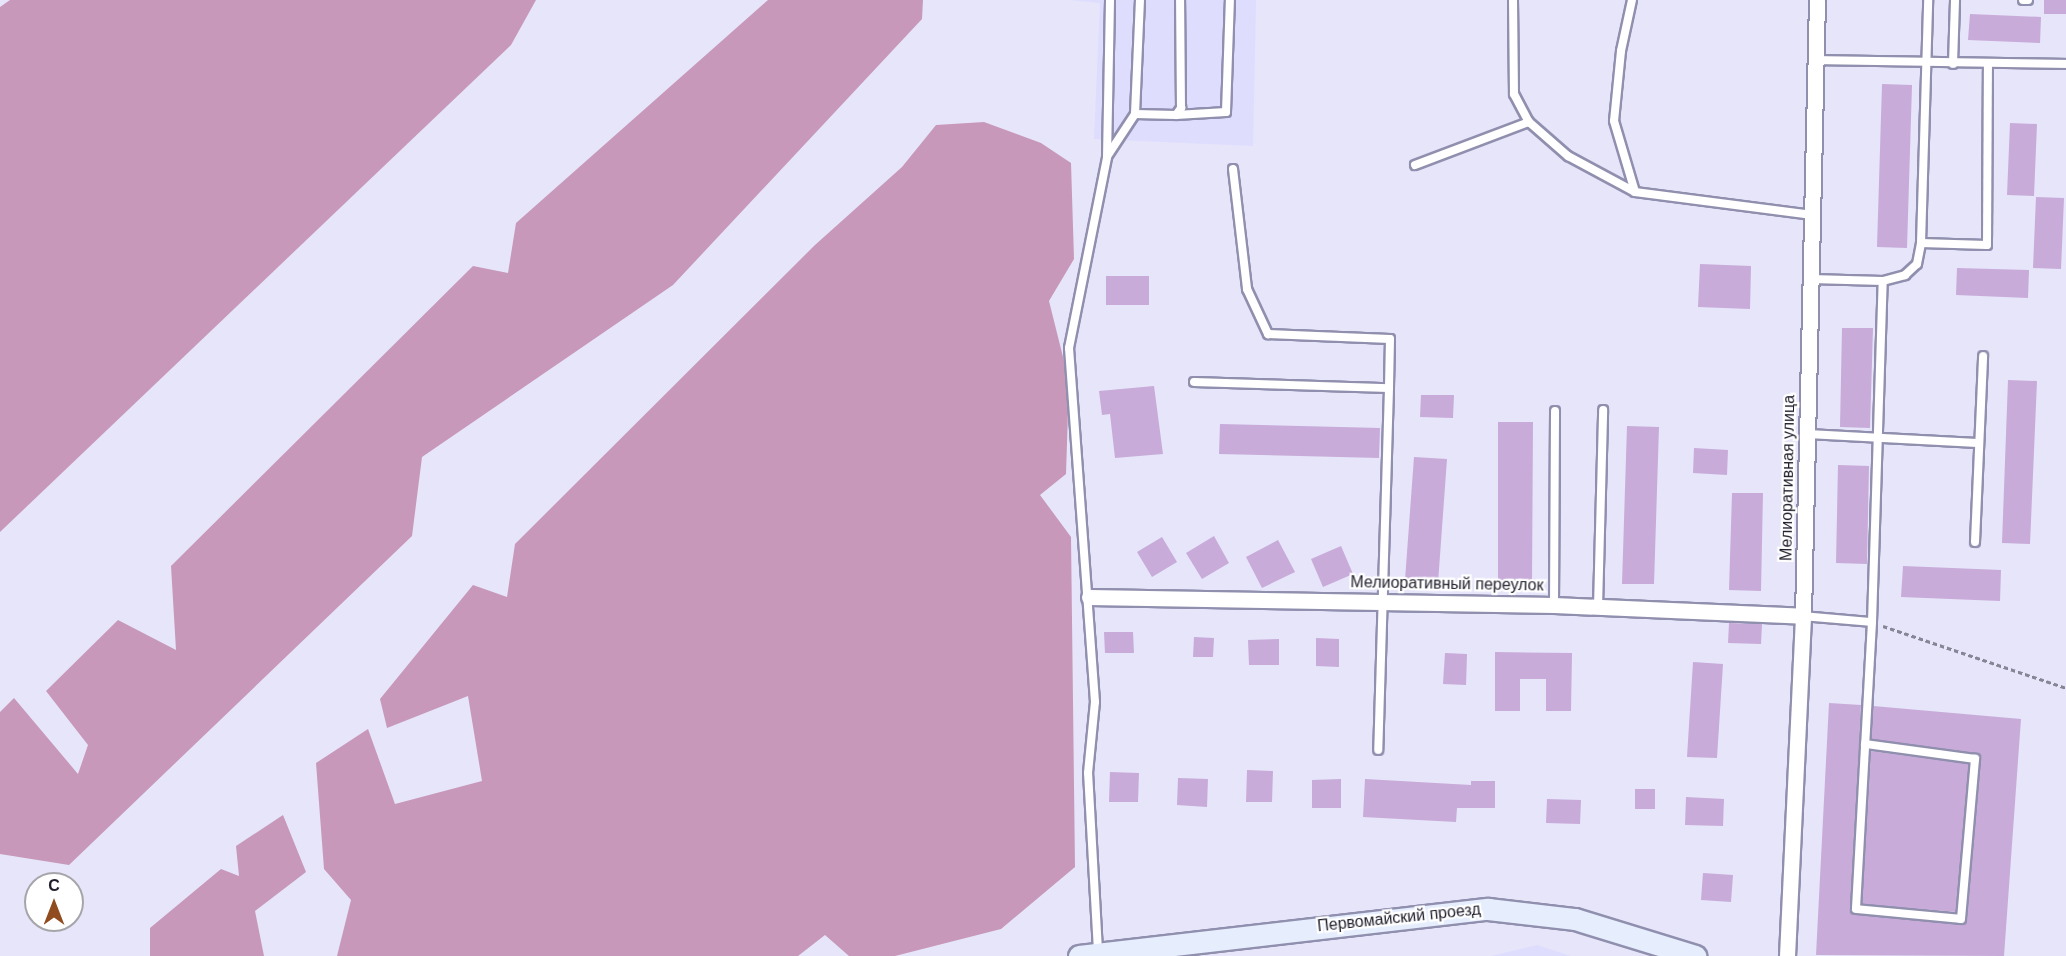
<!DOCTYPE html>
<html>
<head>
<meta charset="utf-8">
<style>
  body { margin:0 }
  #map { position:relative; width:2066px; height:956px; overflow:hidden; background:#e6e5fa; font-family:Helvetica,sans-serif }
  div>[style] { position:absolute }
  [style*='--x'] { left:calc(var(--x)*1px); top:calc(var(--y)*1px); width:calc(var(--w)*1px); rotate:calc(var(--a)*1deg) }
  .built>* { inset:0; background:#deddfe }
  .forest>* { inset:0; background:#c798b9 }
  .building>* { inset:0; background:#c8abd9 }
  .path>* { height:3px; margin-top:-1.5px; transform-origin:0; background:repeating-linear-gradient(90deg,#868596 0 4.5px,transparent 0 7.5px) }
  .roads { filter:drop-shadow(2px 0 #908fae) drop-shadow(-2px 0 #908fae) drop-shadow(0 2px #908fae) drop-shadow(0 -2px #908fae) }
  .service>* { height:8px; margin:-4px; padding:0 4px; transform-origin:4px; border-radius:4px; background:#fff }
  .minor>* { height:15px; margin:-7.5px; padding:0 7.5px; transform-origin:7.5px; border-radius:7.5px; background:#fff }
  .secondary>* { height:21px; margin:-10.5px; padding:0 10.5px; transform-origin:10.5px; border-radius:10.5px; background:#e6eefe }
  span { translate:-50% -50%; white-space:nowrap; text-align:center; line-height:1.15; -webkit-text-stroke:4.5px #fff; paint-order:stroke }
  .street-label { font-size:16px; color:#1e1d2a }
  .north { position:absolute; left:24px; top:872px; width:60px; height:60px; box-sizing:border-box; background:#fff; border:2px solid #a5a5aa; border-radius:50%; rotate:0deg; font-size:16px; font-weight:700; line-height:24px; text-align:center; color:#1e1d2a }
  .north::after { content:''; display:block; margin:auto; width:21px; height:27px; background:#904c1e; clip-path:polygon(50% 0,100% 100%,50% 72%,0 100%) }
</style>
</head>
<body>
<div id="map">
  <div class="built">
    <i style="clip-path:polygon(1070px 0,1256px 0,1253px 146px,1094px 139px,1100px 3px)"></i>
    <i style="clip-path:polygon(1537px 945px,1571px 956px,1491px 956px)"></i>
  </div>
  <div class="forest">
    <i style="clip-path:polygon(10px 0,536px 0,511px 45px,0 532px,0 7px)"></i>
    <i style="clip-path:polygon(768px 0,923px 0,922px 19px,673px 285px,422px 457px,412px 536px,69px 865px,0 854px,0 712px,14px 698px,78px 774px,88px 745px,46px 691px,118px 620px,176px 650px,171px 566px,473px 266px,508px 273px,516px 223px)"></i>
    <i style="clip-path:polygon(984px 122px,1041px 143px,1071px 163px,1074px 259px,1049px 301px,1069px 381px,1066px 474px,1040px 495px,1071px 537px,1075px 867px,1001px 929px,895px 956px,849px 956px,825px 935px,798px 956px,337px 956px,351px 900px,324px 869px,316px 763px,368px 729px,395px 804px,482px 781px,468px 696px,387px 728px,380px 699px,473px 585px,507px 597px,515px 544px,815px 245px,902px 167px,936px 125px)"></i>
    <i style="clip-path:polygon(283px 815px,306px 872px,255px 911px,264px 956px,150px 956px,150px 928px,221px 869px,239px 876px,236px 846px)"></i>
  </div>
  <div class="building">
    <i style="clip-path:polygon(2044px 0,2066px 0,2066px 14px,2044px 14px)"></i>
    <i style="clip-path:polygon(1970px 14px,2041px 17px,2040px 43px,1968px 40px)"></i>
    <i style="clip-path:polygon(1882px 84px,1912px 85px,1907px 248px,1877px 247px)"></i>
    <i style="clip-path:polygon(2010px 123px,2037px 124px,2034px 196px,2007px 195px)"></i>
    <i style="clip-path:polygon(2036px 197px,2064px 198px,2061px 269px,2033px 268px)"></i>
    <i style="clip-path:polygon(1700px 264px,1751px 266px,1750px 309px,1698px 307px)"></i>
    <i style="clip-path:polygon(1957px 268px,2029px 270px,2028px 298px,1956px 295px)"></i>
    <i style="clip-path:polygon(1106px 276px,1149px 276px,1149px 305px,1106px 305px)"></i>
    <i style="clip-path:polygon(1842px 328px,1873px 328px,1870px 428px,1840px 427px)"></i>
    <i style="clip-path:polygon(2008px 380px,2037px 381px,2030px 544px,2002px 543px)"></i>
    <i style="clip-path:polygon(1154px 386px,1163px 454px,1115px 458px,1110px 414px,1102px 415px,1099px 391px)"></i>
    <i style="clip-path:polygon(1421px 395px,1454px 395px,1453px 418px,1420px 417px)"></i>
    <i style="clip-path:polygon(1498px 422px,1533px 422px,1532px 582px,1498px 582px)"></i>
    <i style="clip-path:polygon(1220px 424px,1380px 428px,1379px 458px,1219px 454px)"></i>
    <i style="clip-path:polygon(1627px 426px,1659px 427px,1654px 584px,1622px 584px)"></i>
    <i style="clip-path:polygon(1694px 448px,1728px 450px,1727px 475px,1693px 473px)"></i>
    <i style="clip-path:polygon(1414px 457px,1447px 459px,1438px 583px,1405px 580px)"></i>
    <i style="clip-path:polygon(1838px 465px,1869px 466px,1867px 564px,1836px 563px)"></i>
    <i style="clip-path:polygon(1732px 493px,1763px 493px,1761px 591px,1729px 590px)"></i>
    <i style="clip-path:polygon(1214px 536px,1229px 563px,1202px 579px,1186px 553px)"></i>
    <i style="clip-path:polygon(1162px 537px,1177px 562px,1152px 577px,1137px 552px)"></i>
    <i style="clip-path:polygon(1278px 540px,1295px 572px,1262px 588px,1246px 557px)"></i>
    <i style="clip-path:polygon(1341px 546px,1353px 574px,1323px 587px,1311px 559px)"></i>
    <i style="clip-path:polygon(1903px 566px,2001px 570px,2000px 601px,1901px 597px)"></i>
    <i style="clip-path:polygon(1729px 623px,1762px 624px,1761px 644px,1728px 643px)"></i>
    <i style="clip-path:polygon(1104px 632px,1133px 632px,1134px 653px,1105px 653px)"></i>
    <i style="clip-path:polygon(1194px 637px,1214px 638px,1213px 657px,1193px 657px)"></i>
    <i style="clip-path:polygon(1316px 638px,1339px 639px,1339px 667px,1316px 666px)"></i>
    <i style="clip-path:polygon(1279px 639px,1279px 665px,1249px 665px,1248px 640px)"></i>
    <i style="clip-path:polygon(1495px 652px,1572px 653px,1571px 711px,1546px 711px,1546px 679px,1520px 679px,1520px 711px,1495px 711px)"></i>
    <i style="clip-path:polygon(1445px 653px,1467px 654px,1466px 685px,1443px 684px)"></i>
    <i style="clip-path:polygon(1693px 662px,1723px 664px,1717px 758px,1687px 757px)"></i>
    <i style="clip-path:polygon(1829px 703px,1861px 705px,1851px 912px,1960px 925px,1967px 920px,1981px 757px,1976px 753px,1871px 739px,1873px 706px,2021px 719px,2004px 956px,1816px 955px)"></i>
    <i style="clip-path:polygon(1871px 751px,1969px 764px,1956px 912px,1862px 904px)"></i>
    <i style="clip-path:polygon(1247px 770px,1273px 771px,1272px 802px,1246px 802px)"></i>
    <i style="clip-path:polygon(1110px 772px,1139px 773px,1138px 802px,1109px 802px)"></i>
    <i style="clip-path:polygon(1178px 778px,1208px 779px,1207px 807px,1177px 805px)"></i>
    <i style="clip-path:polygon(1341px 779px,1341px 808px,1312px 808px,1312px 780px)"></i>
    <i style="clip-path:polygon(1365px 779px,1471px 785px,1471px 781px,1495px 781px,1495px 808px,1457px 808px,1456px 822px,1363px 817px)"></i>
    <i style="clip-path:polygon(1635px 789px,1655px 789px,1655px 809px,1635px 809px)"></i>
    <i style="clip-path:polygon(1686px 797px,1724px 799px,1723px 826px,1685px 825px)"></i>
    <i style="clip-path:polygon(1547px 799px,1581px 800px,1580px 824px,1546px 823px)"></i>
    <i style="clip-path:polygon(1703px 873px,1733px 875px,1731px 902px,1701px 900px)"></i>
  </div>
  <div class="path">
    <i style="--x:1883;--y:626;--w:193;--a:18.7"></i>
  </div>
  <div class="roads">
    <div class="service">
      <i style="--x:1513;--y:0;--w:94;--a:89.4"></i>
      <i style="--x:1514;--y:94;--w:32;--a:62"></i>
      <i style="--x:1632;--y:0;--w:52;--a:102.2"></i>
      <i style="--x:1621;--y:51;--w:70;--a:95.7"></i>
      <i style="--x:1614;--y:121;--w:74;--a:73.5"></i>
      <i style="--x:2023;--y:0;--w:5;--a:0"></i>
      <i style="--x:1816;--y:60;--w:250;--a:0.9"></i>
      <i style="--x:1953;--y:64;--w:64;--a:-88.2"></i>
      <i style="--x:1135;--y:114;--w:41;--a:1.4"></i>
      <i style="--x:1176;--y:115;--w:9;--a:-54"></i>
      <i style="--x:1181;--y:108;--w:108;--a:-90.5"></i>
      <i style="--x:1176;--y:115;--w:50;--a:-3.4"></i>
      <i style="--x:1226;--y:112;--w:112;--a:-88"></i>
      <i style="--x:1108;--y:155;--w:49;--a:-56.6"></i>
      <i style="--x:1135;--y:114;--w:114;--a:-87.5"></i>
      <i style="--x:1415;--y:165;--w:122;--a:-20.7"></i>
      <i style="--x:1529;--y:122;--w:52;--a:41.1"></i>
      <i style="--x:1568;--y:156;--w:76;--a:28.2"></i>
      <i style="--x:1635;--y:192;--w:177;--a:7.4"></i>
      <i style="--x:1233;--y:169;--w:121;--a:83.3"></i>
      <i style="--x:1247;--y:289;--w:50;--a:65"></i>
      <i style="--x:1268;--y:334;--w:122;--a:2.3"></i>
      <i style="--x:1390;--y:339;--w:49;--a:91.2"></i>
      <i style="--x:1921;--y:243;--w:66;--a:1.7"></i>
      <i style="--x:1987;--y:245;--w:181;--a:-89.7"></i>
      <i style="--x:1811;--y:279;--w:72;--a:1.6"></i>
      <i style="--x:1883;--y:281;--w:23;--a:-15"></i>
      <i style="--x:1905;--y:275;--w:16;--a:-43"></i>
      <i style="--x:1917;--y:264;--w:21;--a:-79"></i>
      <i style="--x:1921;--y:243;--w:243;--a:-88.3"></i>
      <i style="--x:1194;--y:382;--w:195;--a:1.8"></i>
      <i style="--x:1389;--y:388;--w:362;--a:91.7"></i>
      <i style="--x:1807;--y:434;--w:171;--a:3"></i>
      <i style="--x:1975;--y:542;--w:186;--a:-87.5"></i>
      <i style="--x:1554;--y:605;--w:194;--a:-89.7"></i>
      <i style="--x:1598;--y:607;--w:197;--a:-88.5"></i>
      <i style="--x:1803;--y:616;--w:69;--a:5"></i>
      <i style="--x:1872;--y:622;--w:287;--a:93.2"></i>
      <i style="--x:1856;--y:909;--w:105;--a:5.4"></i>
      <i style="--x:1961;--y:919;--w:161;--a:-85"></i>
      <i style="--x:1975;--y:759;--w:111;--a:-172.2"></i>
      <i style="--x:1872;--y:622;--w:341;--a:-88.2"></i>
      <i style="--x:1098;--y:951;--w:178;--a:-93.2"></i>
      <i style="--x:1088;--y:773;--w:71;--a:-84.4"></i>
      <i style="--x:1095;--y:702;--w:355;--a:-94.2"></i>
      <i style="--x:1069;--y:348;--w:195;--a:-78.7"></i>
      <i style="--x:1107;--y:157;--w:157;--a:-88.9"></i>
    </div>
    <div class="minor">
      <i style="--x:1089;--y:597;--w:465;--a:1"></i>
      <i style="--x:1554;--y:605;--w:249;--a:2.5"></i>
      <i style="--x:1787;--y:956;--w:340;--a:-87.3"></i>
      <i style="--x:1803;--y:616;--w:616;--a:-88.7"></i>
    </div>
    <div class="secondary">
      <i style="--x:1079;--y:956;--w:412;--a:-6.6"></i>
      <i style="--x:1488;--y:909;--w:88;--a:6.6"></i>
      <i style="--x:1575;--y:919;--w:126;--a:17.1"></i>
    </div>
  </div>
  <div class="street-label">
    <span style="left:1788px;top:478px;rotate:-89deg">Мелиоративная улица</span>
    <span style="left:1447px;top:584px;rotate:1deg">Мелиоративный переулок</span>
    <span style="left:1399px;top:918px;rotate:-6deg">Первомайский проезд</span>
  </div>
  <div class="north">С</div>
</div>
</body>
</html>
